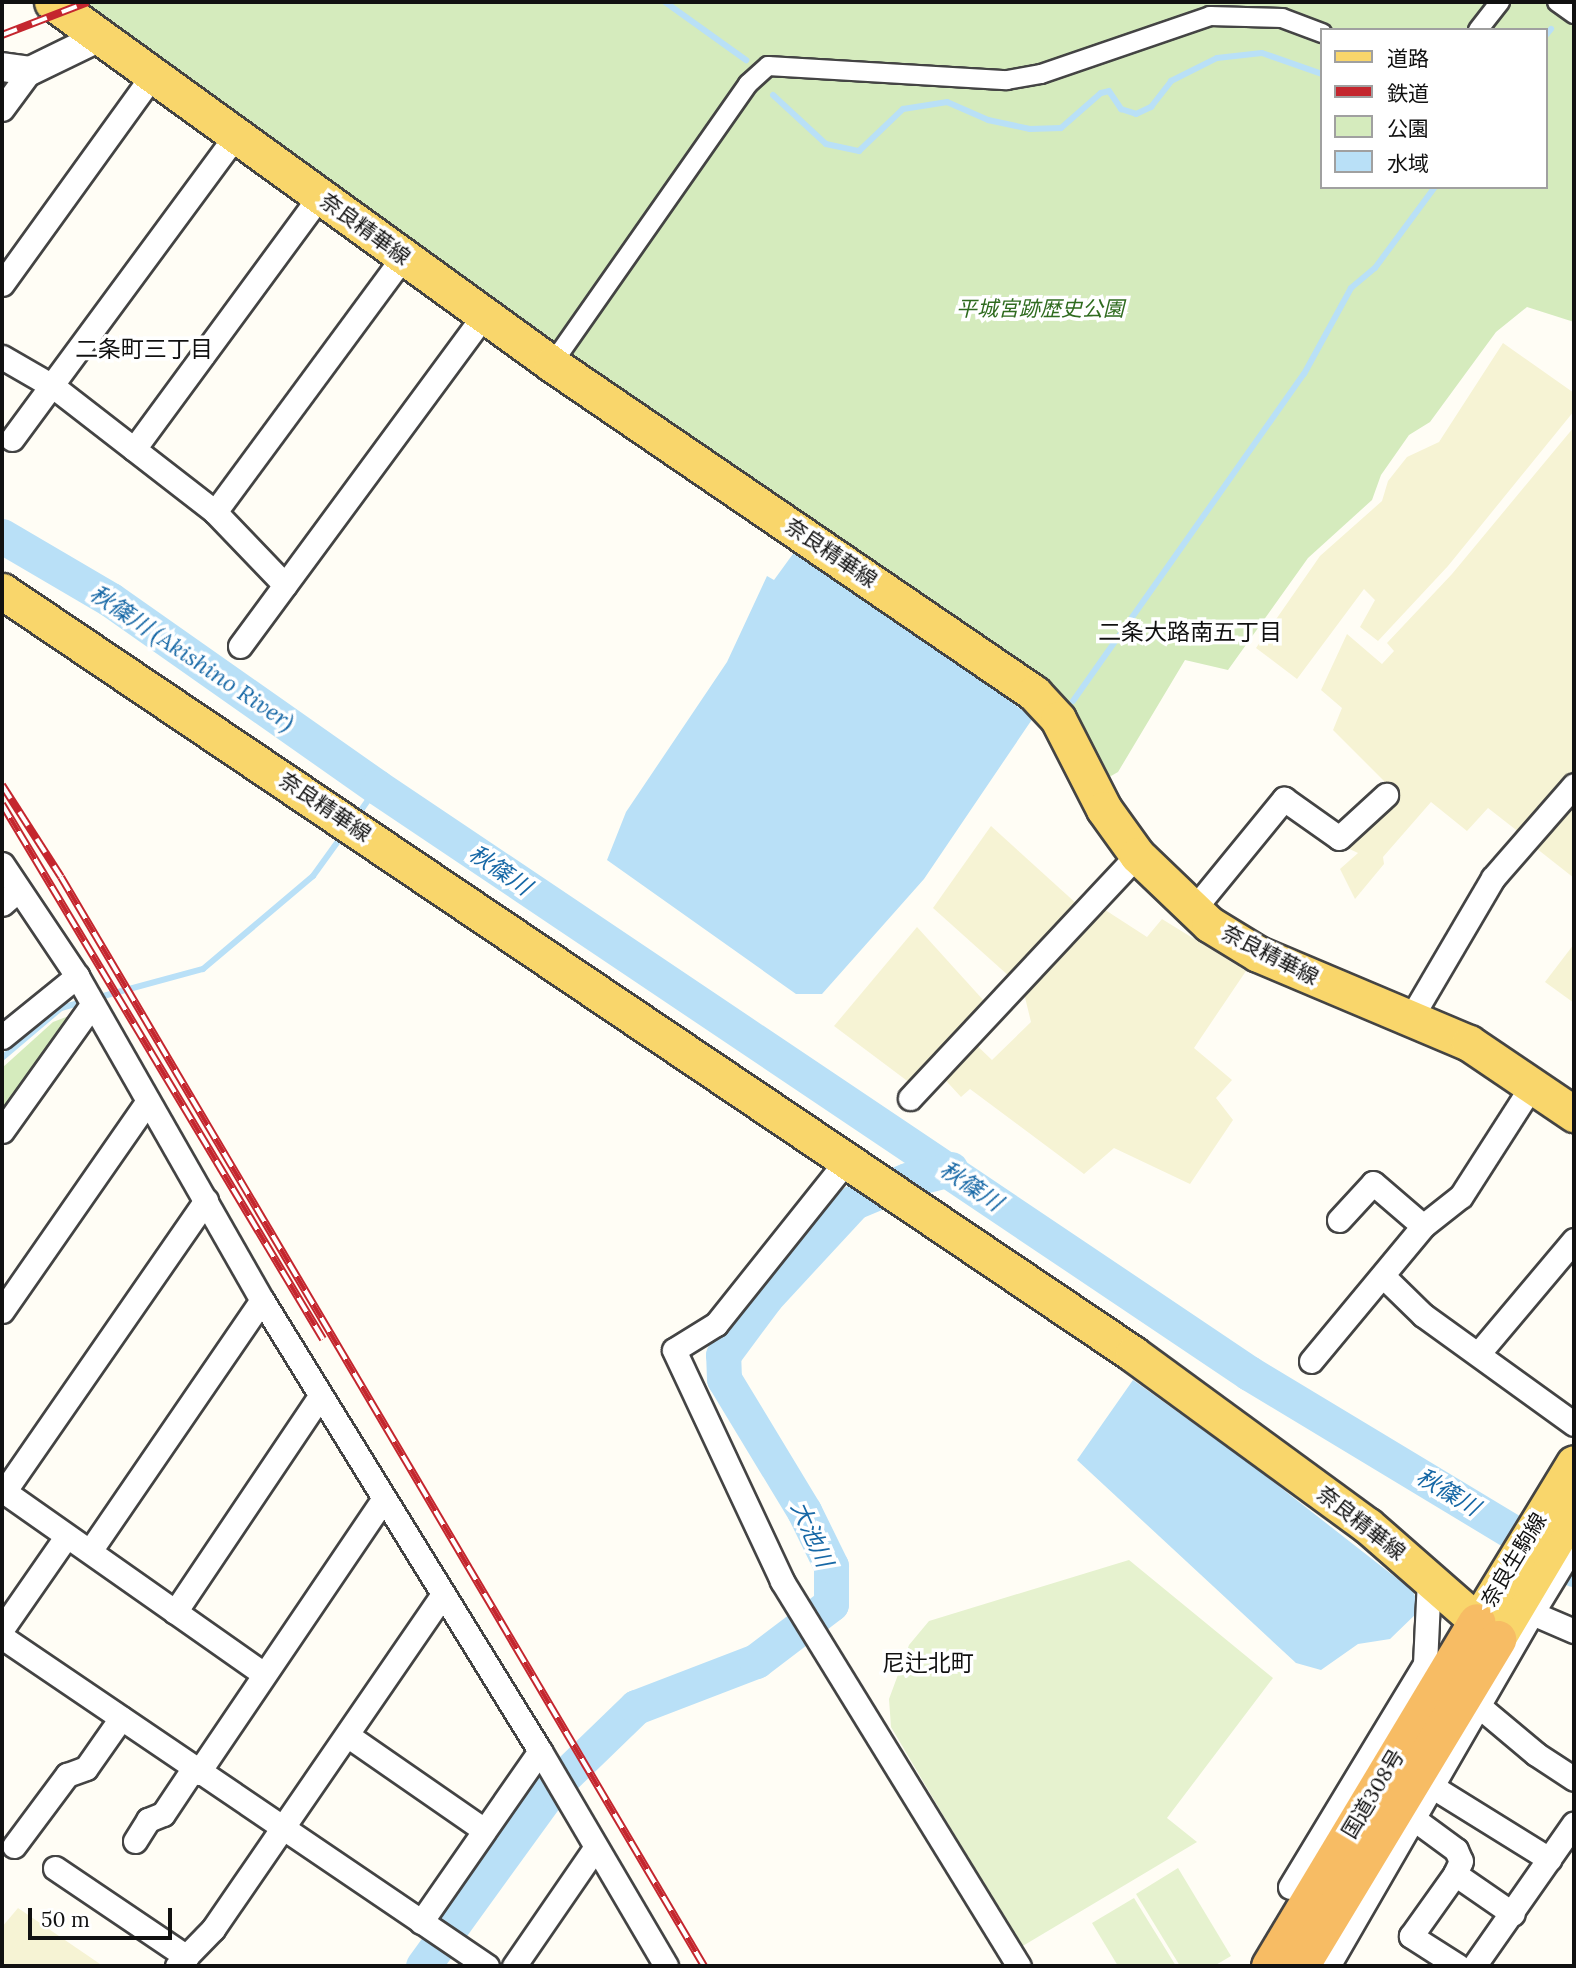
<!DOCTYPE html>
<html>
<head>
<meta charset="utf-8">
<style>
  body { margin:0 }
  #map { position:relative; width:1576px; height:1968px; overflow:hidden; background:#fffdf5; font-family:Lora,"Noto Sans JP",serif }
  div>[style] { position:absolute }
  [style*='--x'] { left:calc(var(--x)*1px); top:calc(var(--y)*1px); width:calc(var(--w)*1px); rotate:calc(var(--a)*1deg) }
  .farmland>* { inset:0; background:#f6f3d4 }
  .green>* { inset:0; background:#d5ebbd }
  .pitch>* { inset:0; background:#e6f2cf }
  .water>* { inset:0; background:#b9e0f7 }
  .stream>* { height:6px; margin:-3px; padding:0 3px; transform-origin:3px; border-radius:3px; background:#b9e0f7 }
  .river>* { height:35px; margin:-17.5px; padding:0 17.5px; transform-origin:17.5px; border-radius:17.5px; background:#b9e0f7 }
  .roads { filter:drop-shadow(2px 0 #444) drop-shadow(-2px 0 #444) drop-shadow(0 2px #444) drop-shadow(0 -2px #444) }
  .pedestrian>* { height:18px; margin:-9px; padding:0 9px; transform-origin:9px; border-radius:9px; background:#fff }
  .minor>* { height:23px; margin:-11.5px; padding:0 11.5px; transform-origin:11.5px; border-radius:11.5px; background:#fff }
  .tertiary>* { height:28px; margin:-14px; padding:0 14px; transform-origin:14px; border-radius:14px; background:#fff }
  .primary>* { height:35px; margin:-17.5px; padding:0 17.5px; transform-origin:17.5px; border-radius:17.5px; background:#f9d66b }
  .trunk>* { height:37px; margin:-18.5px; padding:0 18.5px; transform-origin:18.5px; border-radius:18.5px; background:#f7bc64 }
  .rail>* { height:8px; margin-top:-4px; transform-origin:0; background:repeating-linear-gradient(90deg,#fff 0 16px,#c4262e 0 32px); box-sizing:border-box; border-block:2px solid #c4262e }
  span { translate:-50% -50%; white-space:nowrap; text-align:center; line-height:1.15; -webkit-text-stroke:7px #fff; paint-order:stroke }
  .street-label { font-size:21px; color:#111 }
  .park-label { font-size:21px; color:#2f6b1f; font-style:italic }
  .neighbourhood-label { font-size:23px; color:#111 }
  .water-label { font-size:23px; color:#1768a6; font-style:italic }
  .frame { position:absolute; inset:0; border:4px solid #111; pointer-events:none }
  .legend { position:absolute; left:1320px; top:28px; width:228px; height:161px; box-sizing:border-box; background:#fff; border:2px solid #a0a0a0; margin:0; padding:9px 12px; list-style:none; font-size:21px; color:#111 }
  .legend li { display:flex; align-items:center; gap:14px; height:35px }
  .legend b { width:35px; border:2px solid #a0a0a0 }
  .scale { position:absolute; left:28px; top:1908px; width:144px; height:32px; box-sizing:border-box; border:4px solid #111; border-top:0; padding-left:9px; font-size:21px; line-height:24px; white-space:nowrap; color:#111; -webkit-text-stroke:5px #fff; paint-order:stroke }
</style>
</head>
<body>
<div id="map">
  <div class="farmland">
    <i style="clip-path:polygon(1503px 343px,1574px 393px,1574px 411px,1448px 566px,1378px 641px,1360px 627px,1375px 600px,1364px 589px,1297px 679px,1256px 648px,1320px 556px,1382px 501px,1388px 481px,1407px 457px,1439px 442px)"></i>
    <i style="clip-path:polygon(1574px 427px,1574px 774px,1520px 833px,1488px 808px,1467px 831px,1431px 802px,1383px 857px,1384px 864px,1355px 899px,1340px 869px,1358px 853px,1341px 845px,1399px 796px,1333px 730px,1342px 708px,1321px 690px,1347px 634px,1382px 664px,1394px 651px,1387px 643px,1452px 574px)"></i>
    <i style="clip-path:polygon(1574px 790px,1574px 878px,1527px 841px)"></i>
    <i style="clip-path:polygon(991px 826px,1078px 905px,1010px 977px,933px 908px)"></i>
    <i style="clip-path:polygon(1096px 904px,1147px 937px,1162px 919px,1246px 971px,1194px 1048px,1232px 1080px,1216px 1098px,1233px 1120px,1190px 1184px,1114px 1148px,1084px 1174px,970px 1089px,961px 1097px,938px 1072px,968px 1037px,992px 1060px,1031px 1022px,1022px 985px)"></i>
    <i style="clip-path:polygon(917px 927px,985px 1002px,910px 1083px,834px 1026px)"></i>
    <i style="clip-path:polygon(1574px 944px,1574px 1003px,1545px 982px)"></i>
    <i style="clip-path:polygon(18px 1908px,103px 1966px,2px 1966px,2px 1927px)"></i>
  </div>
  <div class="green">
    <i style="clip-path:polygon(evenodd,69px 2px,1574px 2px,1574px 322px,1527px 307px,1496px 332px,1430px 422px,1409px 435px,1381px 475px,1372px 500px,1308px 558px,1228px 670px,1185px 660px,1118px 772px,1104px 780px,1054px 705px,791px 513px,69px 2px,1322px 30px,1546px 30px,1546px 187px,1322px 187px,1322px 30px)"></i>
    <i style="clip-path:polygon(74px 1014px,2px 1114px,2px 1068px,53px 1022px)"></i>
  </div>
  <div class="pitch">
    <i style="clip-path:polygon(1129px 1560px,1273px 1678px,1167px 1818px,1197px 1842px,1021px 1947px,891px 1727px,889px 1699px,909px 1645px,929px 1621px)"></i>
    <i style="clip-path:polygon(1178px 1868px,1231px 1956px,1214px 1966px,1180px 1966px,1136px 1894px)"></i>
    <i style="clip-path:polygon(1134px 1898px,1176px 1966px,1118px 1966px,1092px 1923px)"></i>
  </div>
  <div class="water">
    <i style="clip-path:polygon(798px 547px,1033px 718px,924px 879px,822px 994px,796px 994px,607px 860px,626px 812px,727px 662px,767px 576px,774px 580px)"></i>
    <i style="clip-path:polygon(1133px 1380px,1253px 1466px,1413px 1591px,1420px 1610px,1390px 1639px,1358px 1644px,1321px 1670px,1296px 1663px,1077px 1460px)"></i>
  </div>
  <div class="stream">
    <i style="--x:665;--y:2;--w:100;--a:35.6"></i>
    <i style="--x:1546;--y:35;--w:8;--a:-50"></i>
    <i style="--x:773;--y:95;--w:72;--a:42.8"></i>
    <i style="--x:826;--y:144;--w:34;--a:12"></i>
    <i style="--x:859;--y:151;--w:61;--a:-43.7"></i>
    <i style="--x:903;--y:109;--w:45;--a:-9"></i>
    <i style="--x:947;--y:102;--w:45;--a:23.7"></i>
    <i style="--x:988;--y:120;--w:43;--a:12.1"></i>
    <i style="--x:1030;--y:129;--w:31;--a:-2"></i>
    <i style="--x:1061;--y:128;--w:53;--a:-41.2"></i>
    <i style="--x:1101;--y:93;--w:8;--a:-14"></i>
    <i style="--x:1109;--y:91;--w:22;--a:56"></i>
    <i style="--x:1121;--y:109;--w:16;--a:18"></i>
    <i style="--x:1136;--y:114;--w:17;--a:-25"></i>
    <i style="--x:1151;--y:107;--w:33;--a:-52"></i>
    <i style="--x:1171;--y:81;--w:51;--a:-26.6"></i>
    <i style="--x:1217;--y:58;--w:45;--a:-6.3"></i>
    <i style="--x:1262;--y:53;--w:64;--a:19.3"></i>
    <i style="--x:1073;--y:701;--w:400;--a:-54.8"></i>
    <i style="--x:1304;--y:374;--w:98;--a:-61.3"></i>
    <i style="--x:1351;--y:288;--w:31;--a:-40"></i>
    <i style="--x:1375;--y:268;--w:101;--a:-53.5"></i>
    <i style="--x:357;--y:816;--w:35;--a:-55"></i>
    <i style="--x:96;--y:998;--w:111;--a:-15.2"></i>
    <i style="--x:203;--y:969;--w:144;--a:-40.2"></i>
    <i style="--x:313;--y:876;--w:53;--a:-54.2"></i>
    <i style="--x:2;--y:1058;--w:77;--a:-40.3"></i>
    <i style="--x:61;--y:1008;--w:26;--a:-16"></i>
  </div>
  <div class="river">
    <i style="--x:2;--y:536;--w:126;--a:30.4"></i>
    <i style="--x:111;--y:600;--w:325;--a:35.1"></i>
    <i style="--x:377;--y:787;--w:1051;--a:33.9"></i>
    <i style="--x:1249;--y:1373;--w:380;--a:31.1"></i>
    <i style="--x:423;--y:1966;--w:218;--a:-54.1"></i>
    <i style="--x:551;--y:1789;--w:118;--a:-44"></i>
    <i style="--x:636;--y:1707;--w:129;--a:-21"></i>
    <i style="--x:756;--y:1661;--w:94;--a:-37.2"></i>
    <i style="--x:831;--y:1604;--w:38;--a:-90"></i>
    <i style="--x:831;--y:1566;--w:61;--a:-116.1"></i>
    <i style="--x:804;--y:1511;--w:154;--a:-121.2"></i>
    <i style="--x:724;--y:1379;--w:24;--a:-92"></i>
    <i style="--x:723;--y:1355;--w:72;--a:-53.4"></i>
    <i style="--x:766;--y:1297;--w:129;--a:-47.2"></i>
    <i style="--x:854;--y:1202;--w:57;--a:-22.5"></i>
    <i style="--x:907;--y:1180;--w:45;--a:-14"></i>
  </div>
  <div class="roads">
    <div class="pedestrian">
      <i style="--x:1557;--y:2;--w:21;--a:35"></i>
      <i style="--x:1478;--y:30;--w:36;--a:-52"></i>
      <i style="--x:552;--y:364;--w:342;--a:-55"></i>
      <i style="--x:748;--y:84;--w:27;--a:-42"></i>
      <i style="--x:768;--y:66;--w:239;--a:3.4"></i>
      <i style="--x:1007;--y:80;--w:35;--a:-10"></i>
      <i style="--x:1041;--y:74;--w:179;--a:-18.9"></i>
      <i style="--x:1210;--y:16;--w:72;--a:1.6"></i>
      <i style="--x:1282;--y:18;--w:43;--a:20.6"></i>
    </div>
    <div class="minor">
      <i style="--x:2;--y:109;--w:47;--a:-53.6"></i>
      <i style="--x:2;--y:284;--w:258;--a:-54.2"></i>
      <i style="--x:2;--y:357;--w:60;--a:30"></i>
      <i style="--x:54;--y:387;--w:204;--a:37.8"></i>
      <i style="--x:215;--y:512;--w:101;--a:46.2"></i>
      <i style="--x:12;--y:439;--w:378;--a:-53.6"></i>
      <i style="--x:134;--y:449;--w:314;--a:-53.7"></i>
      <i style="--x:215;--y:512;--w:317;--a:-53.6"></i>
      <i style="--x:240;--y:646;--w:411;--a:-53.6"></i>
      <i style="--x:2;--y:864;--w:135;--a:56.2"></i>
      <i style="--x:77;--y:976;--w:373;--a:60.3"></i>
      <i style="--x:262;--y:1300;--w:530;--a:58.35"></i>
      <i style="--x:540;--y:1751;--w:249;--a:59.6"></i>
      <i style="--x:2;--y:904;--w:21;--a:-41"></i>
      <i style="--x:1193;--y:910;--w:144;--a:-50.7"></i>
      <i style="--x:1284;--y:799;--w:67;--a:35.3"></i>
      <i style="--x:1339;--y:838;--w:64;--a:-42.5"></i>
      <i style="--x:1412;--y:1016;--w:160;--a:-59.6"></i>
      <i style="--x:1493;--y:878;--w:123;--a:-48.9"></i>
      <i style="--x:2;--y:1037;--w:97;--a:-39.1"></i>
      <i style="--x:910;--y:1098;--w:333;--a:-46.9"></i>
      <i style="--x:2;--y:1131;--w:155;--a:-54.5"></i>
      <i style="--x:847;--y:1160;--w:210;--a:128.6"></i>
      <i style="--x:716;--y:1324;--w:49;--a:148.2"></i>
      <i style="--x:674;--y:1350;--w:255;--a:64.9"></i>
      <i style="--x:782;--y:1581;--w:452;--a:58.4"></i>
      <i style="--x:1339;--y:1220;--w:50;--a:-47.4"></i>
      <i style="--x:1373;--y:1183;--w:66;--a:40.7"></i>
      <i style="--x:1383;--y:1276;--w:56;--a:44.3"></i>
      <i style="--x:1423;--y:1315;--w:186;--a:35.8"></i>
      <i style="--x:2;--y:1311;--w:254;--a:-55.2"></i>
      <i style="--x:1478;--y:1354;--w:149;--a:-49.9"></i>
      <i style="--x:1311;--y:1361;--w:175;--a:-50.3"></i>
      <i style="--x:1423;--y:1226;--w:48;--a:-38.3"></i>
      <i style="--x:1461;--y:1196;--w:133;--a:-57.3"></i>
      <i style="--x:2;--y:1490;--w:318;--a:35.1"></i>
      <i style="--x:4;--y:1492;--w:355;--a:-55.3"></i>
      <i style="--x:1574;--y:1544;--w:81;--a:121.3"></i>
      <i style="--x:1532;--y:1613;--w:46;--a:23.2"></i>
      <i style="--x:90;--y:1551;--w:304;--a:-55.6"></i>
      <i style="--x:175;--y:1612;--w:260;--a:-56.1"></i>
      <i style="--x:2;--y:1629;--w:112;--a:-55.2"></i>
      <i style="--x:2;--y:1637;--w:586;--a:34.15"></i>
      <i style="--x:1480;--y:1707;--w:73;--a:40"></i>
      <i style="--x:1536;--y:1754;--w:45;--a:33.3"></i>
      <i style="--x:347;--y:1735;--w:165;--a:34.7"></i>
      <i style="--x:198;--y:1773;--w:330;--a:-55.9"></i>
      <i style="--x:1433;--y:1787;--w:137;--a:31.8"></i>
      <i style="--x:1414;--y:1819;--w:52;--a:36.4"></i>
      <i style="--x:1456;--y:1850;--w:12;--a:66"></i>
      <i style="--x:1461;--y:1861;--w:14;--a:115"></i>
      <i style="--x:135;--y:1841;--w:25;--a:-58"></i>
      <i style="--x:148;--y:1820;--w:16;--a:-22"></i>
      <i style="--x:163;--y:1814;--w:54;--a:-56.3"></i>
      <i style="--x:14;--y:1846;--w:89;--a:-53.3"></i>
      <i style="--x:67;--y:1775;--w:20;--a:-20"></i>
      <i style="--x:86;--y:1768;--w:61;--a:-55"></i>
      <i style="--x:55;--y:1868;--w:159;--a:34"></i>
      <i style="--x:1290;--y:1887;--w:261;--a:-58.8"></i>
      <i style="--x:1425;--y:1664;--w:86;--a:-87.3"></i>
      <i style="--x:421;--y:1922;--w:208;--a:-55.2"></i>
      <i style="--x:177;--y:1966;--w:52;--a:-45.8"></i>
      <i style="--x:213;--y:1929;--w:404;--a:-55.5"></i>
      <i style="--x:514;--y:1966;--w:143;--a:-55.5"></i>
      <i style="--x:1328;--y:1966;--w:408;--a:-60"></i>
      <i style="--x:1458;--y:1966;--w:56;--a:-147.4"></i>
      <i style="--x:1411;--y:1936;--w:76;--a:-54.6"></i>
      <i style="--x:1455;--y:1874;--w:70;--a:34.6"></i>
      <i style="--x:1474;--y:1966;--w:174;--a:-55"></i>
    </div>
    <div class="tertiary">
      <i style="--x:2;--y:67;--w:28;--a:8"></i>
      <i style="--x:30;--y:71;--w:78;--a:-25.9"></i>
    </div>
    <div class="primary">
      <i style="--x:52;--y:2;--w:617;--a:35.9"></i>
      <i style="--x:552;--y:364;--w:584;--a:34.32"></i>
      <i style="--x:1034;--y:693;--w:35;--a:47"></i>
      <i style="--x:1058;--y:719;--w:101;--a:62.9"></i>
      <i style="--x:1104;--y:809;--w:57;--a:54.3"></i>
      <i style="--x:1137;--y:855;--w:100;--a:43.8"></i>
      <i style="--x:1209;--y:924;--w:57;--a:31.5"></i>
      <i style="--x:1258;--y:954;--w:229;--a:22.9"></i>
      <i style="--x:1469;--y:1043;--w:127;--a:34.1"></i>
      <i style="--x:2;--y:591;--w:1364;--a:34"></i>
      <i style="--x:1133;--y:1354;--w:290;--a:36.2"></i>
      <i style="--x:1367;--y:1525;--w:173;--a:41.2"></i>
      <i style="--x:1497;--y:1639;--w:150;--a:-59.2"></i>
      <i style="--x:1477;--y:1622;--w:186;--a:-58.6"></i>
    </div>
    <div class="trunk">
      <i style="--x:1270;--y:1966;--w:401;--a:-59"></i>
      <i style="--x:1300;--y:1966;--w:382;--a:-58.9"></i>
    </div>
  </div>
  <div class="rail">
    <i style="--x:2;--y:35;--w:92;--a:-21"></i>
    <i style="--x:2;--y:785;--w:109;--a:57.3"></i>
    <i style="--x:61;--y:877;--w:1265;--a:59.44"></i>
    <i style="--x:2;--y:804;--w:624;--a:59.04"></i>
  </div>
  <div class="street-label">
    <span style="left:365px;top:229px;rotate:36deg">奈良精華線</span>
    <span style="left:831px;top:553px;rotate:34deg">奈良精華線</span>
    <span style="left:325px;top:807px;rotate:34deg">奈良精華線</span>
    <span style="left:1270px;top:955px;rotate:27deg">奈良精華線</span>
    <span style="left:1361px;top:1523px;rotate:38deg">奈良精華線</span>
    <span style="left:1514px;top:1560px;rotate:-59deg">奈良生駒線</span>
    <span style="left:1373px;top:1794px;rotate:-59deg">国道308号</span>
  </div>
  <div class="park-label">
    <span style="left:1040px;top:309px">平城宮跡歴史公園</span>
  </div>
  <div class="neighbourhood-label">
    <span style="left:144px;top:349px">二条町三丁目</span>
    <span style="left:1190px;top:632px">二条大路南五丁目</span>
    <span style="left:928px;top:1663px">尼辻北町</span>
  </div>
  <div class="water-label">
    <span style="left:192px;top:658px;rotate:34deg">秋篠川 (Akishino River)</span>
    <span style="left:500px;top:870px;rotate:34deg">秋篠川</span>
    <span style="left:971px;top:1186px;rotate:34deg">秋篠川</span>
    <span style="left:1448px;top:1492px;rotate:31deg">秋篠川</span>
    <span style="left:812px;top:1534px;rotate:66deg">大池川</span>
  </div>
  <div class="frame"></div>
  <ul class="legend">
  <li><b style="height:9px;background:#f9d66b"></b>道路</li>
  <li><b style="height:9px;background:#c4262e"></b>鉄道</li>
  <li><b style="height:19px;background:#d5ebbd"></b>公園</li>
  <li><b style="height:19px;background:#b9e0f7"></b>水域</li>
  </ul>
  <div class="scale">50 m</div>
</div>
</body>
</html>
